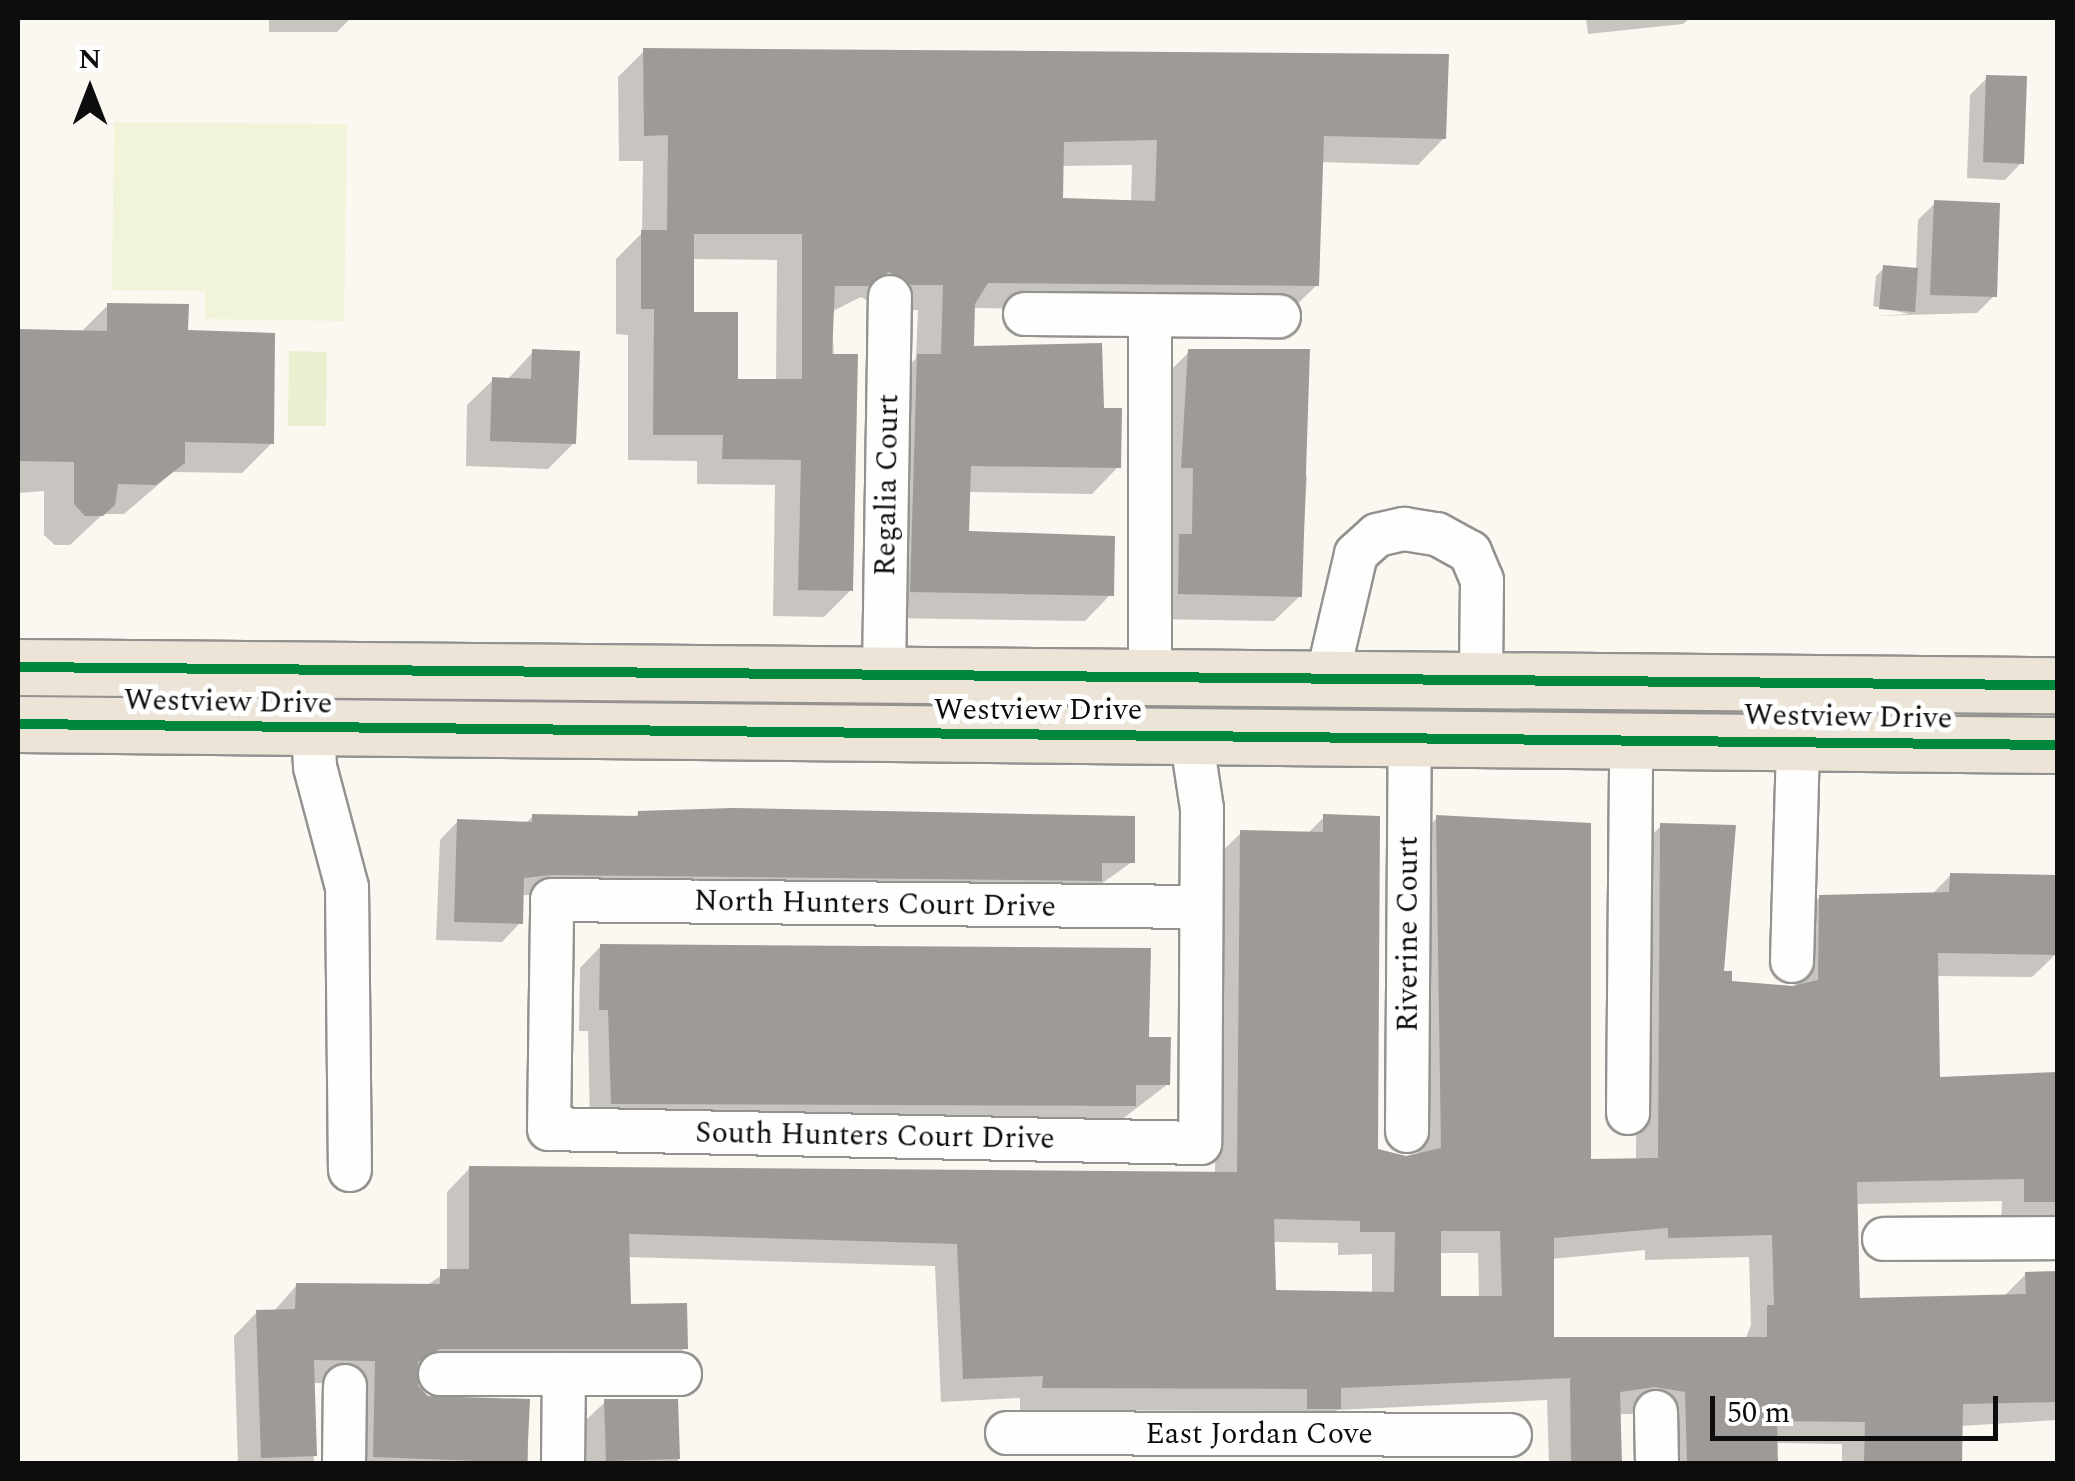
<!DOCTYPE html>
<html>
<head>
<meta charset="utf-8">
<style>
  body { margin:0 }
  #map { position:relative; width:2075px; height:1481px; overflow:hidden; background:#fbf7f1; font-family:Spectral,serif }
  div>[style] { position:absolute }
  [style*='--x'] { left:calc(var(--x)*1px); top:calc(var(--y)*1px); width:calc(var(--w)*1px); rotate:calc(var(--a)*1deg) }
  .green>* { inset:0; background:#e9f0d0 }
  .pitch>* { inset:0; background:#f2f4da }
  .shadow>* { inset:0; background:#0003 }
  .building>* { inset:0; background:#9e9a97 }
  .roads { filter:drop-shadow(2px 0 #949290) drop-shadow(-2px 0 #949290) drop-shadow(0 2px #949290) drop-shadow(0 -2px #949290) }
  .minor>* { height:42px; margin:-21px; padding:0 21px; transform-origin:21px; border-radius:21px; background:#fefefd }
  .major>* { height:55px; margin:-27.5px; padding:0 27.5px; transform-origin:27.5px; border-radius:27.5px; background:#ede4d8 }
  .cycleway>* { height:10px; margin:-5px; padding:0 5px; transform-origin:5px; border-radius:5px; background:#00873e }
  span { translate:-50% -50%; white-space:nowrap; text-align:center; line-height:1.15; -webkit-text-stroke:10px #fff; paint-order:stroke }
  .street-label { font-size:30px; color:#0d0d0d }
  .frame { position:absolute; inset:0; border:20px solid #0d0d0d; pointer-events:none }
  .north { position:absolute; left:40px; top:40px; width:100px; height:100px; -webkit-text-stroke:8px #fff; paint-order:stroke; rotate:0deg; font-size:28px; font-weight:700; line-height:40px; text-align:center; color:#0d0d0d }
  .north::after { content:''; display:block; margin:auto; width:35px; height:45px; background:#0d0d0d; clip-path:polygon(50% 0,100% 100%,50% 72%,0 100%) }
  .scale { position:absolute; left:1710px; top:1396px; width:288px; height:45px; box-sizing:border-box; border:5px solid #0d0d0d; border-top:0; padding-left:12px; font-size:30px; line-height:35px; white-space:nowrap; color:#0d0d0d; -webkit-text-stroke:8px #fff; paint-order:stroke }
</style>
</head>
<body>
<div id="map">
  <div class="green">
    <i style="clip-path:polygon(289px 351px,327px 352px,326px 426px,288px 426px)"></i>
  </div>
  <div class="pitch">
    <i style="clip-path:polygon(114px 122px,347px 124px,344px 321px,205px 319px,205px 291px,112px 290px)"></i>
  </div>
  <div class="shadow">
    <i style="clip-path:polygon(269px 18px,351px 18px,337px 32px,269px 32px)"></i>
    <i style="clip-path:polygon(1586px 18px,1690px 18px,1683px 24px,1588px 34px)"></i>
    <i style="clip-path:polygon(evenodd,644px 51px,1444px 138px,1418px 165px,1320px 162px,1317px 285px,1290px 311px,973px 308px,972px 348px,1101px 410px,1118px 467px,1092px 494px,967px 492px,966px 534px,1111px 594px,1085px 621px,885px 618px,892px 383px,916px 358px,918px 310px,885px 311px,861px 297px,831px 312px,851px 590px,824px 617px,773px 616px,775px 485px,697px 484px,697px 461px,628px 460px,628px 335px,616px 334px,616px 259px,642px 233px,643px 161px,619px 161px,618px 77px,644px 51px,1132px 165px,1131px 202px,1061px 200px,1061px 166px,1132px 165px,644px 51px,692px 259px,777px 260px,776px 382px,735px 382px,692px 314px,692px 259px)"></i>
    <i style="clip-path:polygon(1987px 78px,2022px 162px,2005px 180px,1967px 178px,1970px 95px)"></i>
    <i style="clip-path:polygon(1935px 203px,1994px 296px,1977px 313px,1873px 316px,1909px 314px,1873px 306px,1876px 276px,1884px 268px,1916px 270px,1918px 220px)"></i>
    <i style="clip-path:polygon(108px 305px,186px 333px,272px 443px,242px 473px,173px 472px,124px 514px,103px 514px,70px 545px,55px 545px,44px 535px,44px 491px,18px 493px,18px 332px,80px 333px)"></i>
    <i style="clip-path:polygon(533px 352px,574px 443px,548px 469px,466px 466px,467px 405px,493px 380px,507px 380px)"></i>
    <i style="clip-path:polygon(1189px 352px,1307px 476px,1300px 596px,1274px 621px,1153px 619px,1163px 378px)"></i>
    <i style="clip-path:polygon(639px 813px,1132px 862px,1081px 898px,521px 895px,520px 923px,502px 942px,436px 940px,440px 840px,458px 821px,525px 824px,533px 816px,634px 818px)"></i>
    <i style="clip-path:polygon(evenodd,1324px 817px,1375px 1151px,1406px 1158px,1418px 1156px,1414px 841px,1437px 818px,1589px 1161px,1636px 1161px,1637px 849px,1661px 826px,1729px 983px,1796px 988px,1796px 920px,1820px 897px,1931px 895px,1951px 875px,2056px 954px,2032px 977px,1936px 976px,1937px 1080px,2058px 1075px,2058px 1217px,2049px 1225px,2001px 1224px,2002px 1201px,1855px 1204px,1858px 1301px,2003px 1297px,2026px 1274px,2058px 1274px,2058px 1420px,1960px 1426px,1960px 1464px,1842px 1464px,1842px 1444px,1775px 1443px,1775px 1464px,1663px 1464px,1663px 1414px,1619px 1414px,1620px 1464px,1549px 1464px,1547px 1400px,1337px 1410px,1315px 1432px,1284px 1432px,1285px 1411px,1020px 1410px,1020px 1398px,941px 1402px,935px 1266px,627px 1257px,628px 1307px,685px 1348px,662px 1371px,413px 1371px,427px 1398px,528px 1401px,528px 1464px,351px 1464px,353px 1383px,312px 1383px,314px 1464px,238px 1464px,234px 1336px,257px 1312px,273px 1312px,297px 1285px,425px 1287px,447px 1271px,447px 1192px,470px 1168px,1215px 1175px,1217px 856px,1241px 833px,1307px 834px,1324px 817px,1272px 1242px,1338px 1243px,1338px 1255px,1372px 1254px,1372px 1294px,1273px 1293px,1272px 1242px,1324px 817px,1645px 1250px,1645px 1260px,1749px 1257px,1751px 1325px,1745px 1340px,1552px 1340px,1551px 1259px,1645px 1250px,1324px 817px,1438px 1253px,1478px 1253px,1479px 1298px,1438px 1298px,1438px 1253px)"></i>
    <i style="clip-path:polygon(601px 946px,1146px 1039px,1168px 1084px,1112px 1127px,590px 1124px,588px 1031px,579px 1031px,580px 968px)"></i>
    <i style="clip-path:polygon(605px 1402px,676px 1402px,678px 1464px,585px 1464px,584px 1422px)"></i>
  </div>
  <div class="building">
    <i style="clip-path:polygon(evenodd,643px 48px,1449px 54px,1446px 139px,1324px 136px,1319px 286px,988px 283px,975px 304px,974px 346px,1102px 343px,1104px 408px,1122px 408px,1121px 468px,971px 466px,969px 531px,1115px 536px,1114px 596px,910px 592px,917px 354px,941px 354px,943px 285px,912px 285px,889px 272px,868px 286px,835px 286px,832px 354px,858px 354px,853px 591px,798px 590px,801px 460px,722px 459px,723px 435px,653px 435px,654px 309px,641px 309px,641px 230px,667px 230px,668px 135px,644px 136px,643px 48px,1157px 140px,1155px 201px,1063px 198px,1064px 142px,1157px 140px,643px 48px,694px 234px,802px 234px,802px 379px,738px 379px,738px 312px,694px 312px,694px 234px)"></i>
    <i style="clip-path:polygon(1986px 75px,2027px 76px,2024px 164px,1983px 162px)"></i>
    <i style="clip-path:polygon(1934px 200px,2000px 203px,1997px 297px,1930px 295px)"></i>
    <i style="clip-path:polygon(1883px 265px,1918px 268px,1915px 312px,1879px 309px)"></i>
    <i style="clip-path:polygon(107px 303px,189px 304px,188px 330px,275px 333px,274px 444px,185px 442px,185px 463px,156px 485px,118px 484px,115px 505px,103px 516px,85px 516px,74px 504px,74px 462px,18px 461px,18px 329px,107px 331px)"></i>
    <i style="clip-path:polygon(532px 349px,580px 351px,576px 444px,490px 441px,492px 377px,531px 379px)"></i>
    <i style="clip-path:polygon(1188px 349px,1310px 349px,1302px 597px,1178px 594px,1179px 534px,1192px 534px,1193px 468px,1181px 468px)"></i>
    <i style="clip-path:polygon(733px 808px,1135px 816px,1135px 863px,1102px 863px,1102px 881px,552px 875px,524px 878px,523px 924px,454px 922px,457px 819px,532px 822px,532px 814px,638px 816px,638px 811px)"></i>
    <i style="clip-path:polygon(evenodd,1323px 814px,1380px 816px,1378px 1149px,1406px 1156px,1441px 1148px,1436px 815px,1591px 823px,1591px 1159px,1658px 1158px,1660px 823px,1736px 825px,1724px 971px,1732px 971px,1732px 981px,1792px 986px,1818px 980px,1819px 895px,1949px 892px,1950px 873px,2058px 875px,2058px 955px,1938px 953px,1940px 1077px,2058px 1072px,2058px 1202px,2024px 1202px,2024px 1179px,1857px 1182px,1860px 1298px,2026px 1294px,2025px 1272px,2058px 1271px,2058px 1402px,1963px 1404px,1962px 1464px,1864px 1464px,1865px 1422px,1777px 1421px,1778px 1464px,1687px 1464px,1685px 1392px,1655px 1387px,1620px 1392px,1622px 1464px,1571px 1464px,1570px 1378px,1341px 1388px,1341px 1409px,1307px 1409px,1307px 1389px,1042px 1388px,1043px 1376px,963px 1379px,957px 1244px,629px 1234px,631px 1304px,687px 1303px,688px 1349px,440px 1349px,418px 1362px,418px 1386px,428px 1396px,530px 1399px,527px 1463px,373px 1457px,375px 1361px,314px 1360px,317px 1456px,261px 1458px,256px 1310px,295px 1309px,296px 1283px,440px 1284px,440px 1269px,469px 1269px,469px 1166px,1237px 1172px,1240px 830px,1323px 832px,1323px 814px,1274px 1219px,1360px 1221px,1360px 1232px,1395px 1232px,1394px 1292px,1276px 1290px,1274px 1219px,1323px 814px,1668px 1228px,1668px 1238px,1772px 1235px,1774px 1305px,1767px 1305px,1767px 1337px,1554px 1337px,1554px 1238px,1668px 1228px,1323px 814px,1441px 1231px,1500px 1231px,1502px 1296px,1441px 1296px,1441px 1231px)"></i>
    <i style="clip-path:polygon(600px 944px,1151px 948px,1149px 1037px,1171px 1037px,1170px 1085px,1136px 1085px,1136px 1106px,611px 1104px,608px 1010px,599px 1010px)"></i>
    <i style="clip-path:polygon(604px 1399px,678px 1399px,680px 1459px,606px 1461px)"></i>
  </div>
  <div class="roads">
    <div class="minor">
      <i style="--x:1025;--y:314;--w:254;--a:0.5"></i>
      <i style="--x:1150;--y:315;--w:362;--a:90"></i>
      <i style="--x:884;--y:674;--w:377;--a:-89.1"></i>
      <i style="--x:1327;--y:678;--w:127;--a:-76.8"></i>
      <i style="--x:1356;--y:554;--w:28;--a:-42"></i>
      <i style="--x:1377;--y:535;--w:28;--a:-13"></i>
      <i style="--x:1404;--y:529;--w:33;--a:9"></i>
      <i style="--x:1437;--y:534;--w:38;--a:29"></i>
      <i style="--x:1470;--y:552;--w:30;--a:67"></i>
      <i style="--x:1482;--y:580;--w:101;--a:90.6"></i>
      <i style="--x:313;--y:728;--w:39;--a:87"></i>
      <i style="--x:315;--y:767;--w:124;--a:75.1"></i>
      <i style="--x:347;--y:887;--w:283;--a:89.4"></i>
      <i style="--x:1191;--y:736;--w:74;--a:81.4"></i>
      <i style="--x:1202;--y:809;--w:334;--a:90.3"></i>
      <i style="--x:1200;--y:1143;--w:651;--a:-178.77"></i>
      <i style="--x:549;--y:1129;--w:229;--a:-89.2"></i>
      <i style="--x:552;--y:900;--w:647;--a:0.62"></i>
      <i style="--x:1792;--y:961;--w:220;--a:-88.4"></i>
      <i style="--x:1628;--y:1113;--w:374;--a:-89.5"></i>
      <i style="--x:1407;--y:1131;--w:395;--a:-89.6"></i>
      <i style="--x:1884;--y:1239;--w:174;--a:-0.3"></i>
      <i style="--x:440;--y:1374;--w:240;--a:0"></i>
      <i style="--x:1656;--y:1412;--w:52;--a:88.9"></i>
      <i style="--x:1007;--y:1433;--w:503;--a:0.23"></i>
      <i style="--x:344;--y:1464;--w:78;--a:-89.3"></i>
      <i style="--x:563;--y:1464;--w:90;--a:-89.4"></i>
    </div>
    <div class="major">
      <i style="--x:18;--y:667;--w:2040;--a:0.51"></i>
      <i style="--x:18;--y:724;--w:2040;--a:0.59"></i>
    </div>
  </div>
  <div class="cycleway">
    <i style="--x:18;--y:667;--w:2040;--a:0.51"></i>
    <i style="--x:18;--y:724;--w:2040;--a:0.59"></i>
  </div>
  <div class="street-label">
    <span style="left:887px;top:485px;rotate:-89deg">Regalia Court</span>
    <span style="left:228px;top:702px;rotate:1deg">Westview Drive</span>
    <span style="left:1038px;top:710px">Westview Drive</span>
    <span style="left:1848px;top:717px;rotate:1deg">Westview Drive</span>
    <span style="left:875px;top:904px;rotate:1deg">North Hunters Court Drive</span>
    <span style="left:1408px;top:934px;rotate:-90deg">Riverine Court</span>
    <span style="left:875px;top:1136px;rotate:1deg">South Hunters Court Drive</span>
    <span style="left:1259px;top:1434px">East Jordan Cove</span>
  </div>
  <div class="frame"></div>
  <div class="north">N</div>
  <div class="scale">50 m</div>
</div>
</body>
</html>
